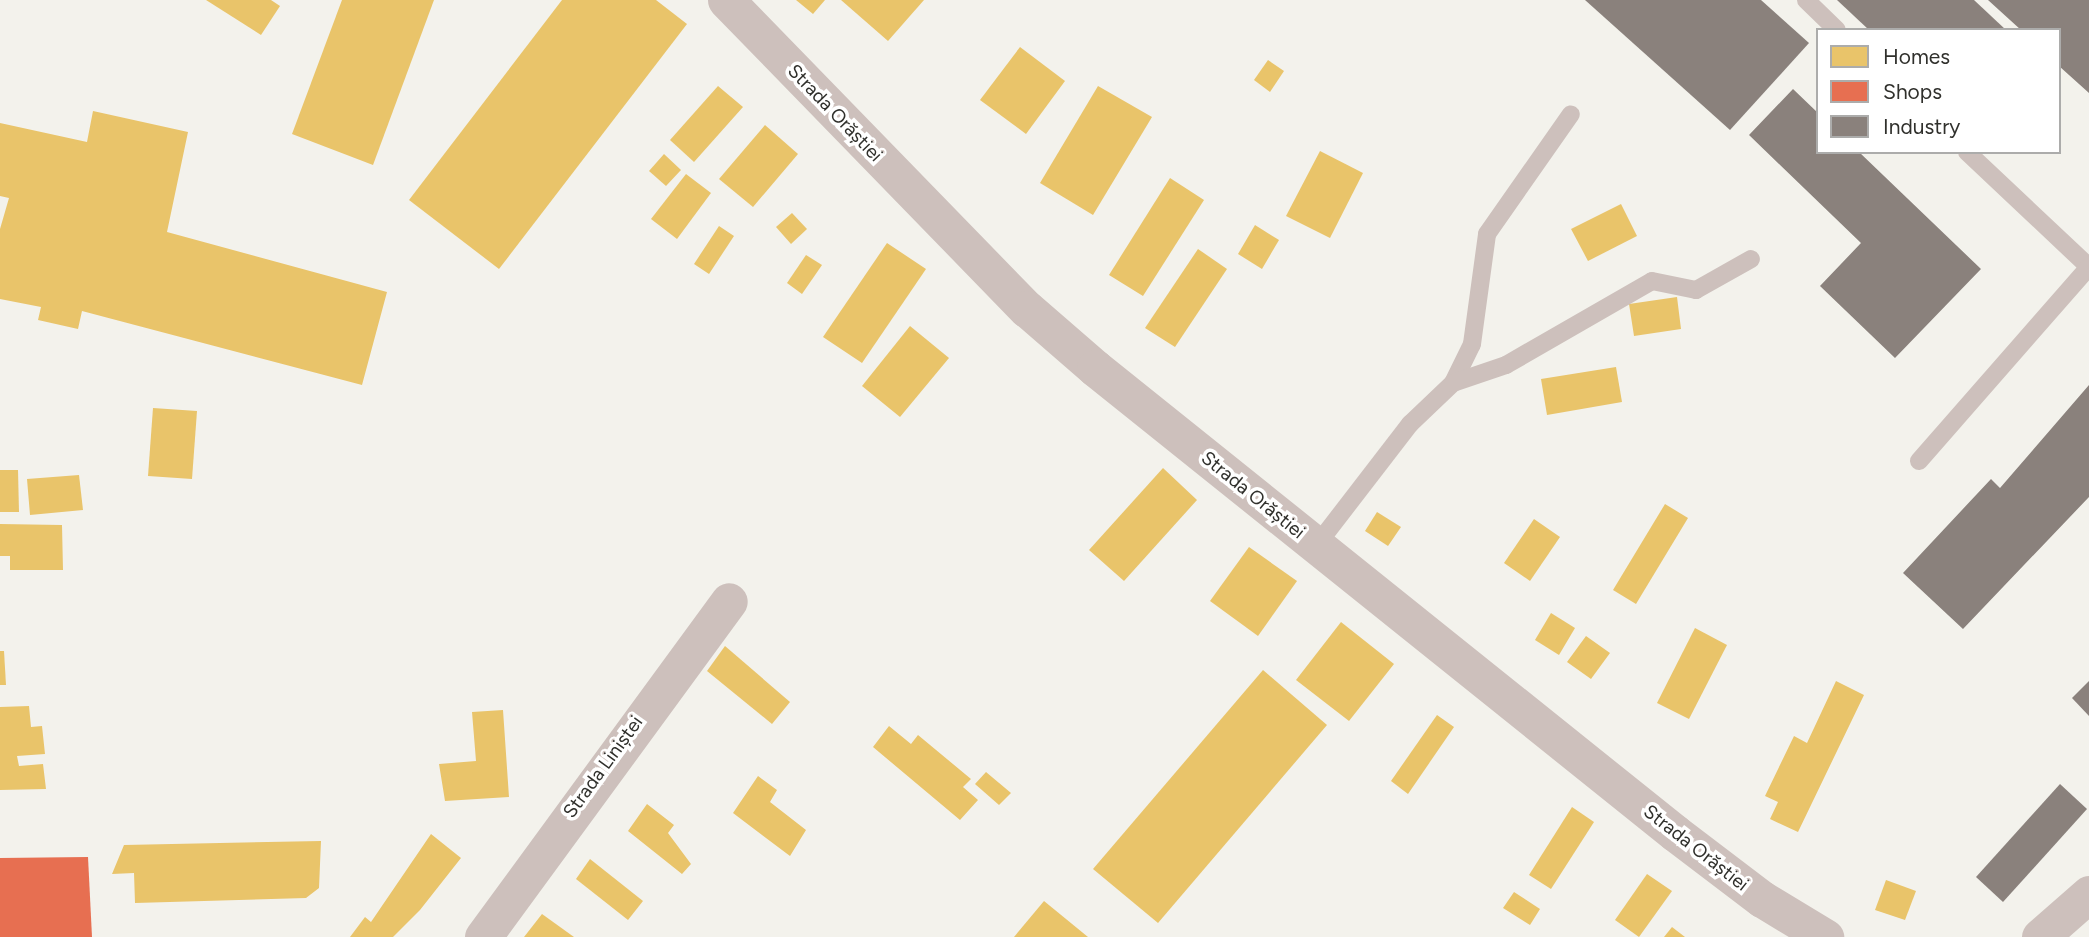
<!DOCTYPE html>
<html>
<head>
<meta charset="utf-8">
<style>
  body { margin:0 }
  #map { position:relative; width:2089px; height:937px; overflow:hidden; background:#f3f2ec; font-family:Figtree,sans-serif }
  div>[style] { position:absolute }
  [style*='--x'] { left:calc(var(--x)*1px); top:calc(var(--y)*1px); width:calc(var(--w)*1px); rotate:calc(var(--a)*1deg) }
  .homes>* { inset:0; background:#e9c46a }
  .shops>* { inset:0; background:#e76f51 }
  .industry>* { inset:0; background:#8a817c }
  .lane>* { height:18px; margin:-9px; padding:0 9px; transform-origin:9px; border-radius:9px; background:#cdc0bc }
  .street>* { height:37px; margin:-18.5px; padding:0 18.5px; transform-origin:18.5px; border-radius:18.5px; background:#cdc0bc }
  span { translate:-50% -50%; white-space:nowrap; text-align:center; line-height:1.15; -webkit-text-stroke:7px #fff; paint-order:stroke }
  .street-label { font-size:19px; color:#30302c }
  .legend { position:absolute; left:1816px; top:28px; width:245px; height:126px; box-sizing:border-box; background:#fff; border:2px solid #acacab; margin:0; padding:9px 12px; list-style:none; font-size:21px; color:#30302c }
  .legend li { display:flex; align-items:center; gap:14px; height:35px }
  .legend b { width:35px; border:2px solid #acacab }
</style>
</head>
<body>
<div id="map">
  <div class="homes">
    <i style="clip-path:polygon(206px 0,271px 0,280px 6px,261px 35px)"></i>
    <i style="clip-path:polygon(342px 0,434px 0,373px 165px,292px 134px)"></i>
    <i style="clip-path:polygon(562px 0,656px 0,687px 24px,499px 269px,409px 200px)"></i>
    <i style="clip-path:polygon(796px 0,825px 0,813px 14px)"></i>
    <i style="clip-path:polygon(841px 0,924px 0,888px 41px)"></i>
    <i style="clip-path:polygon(1020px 47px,1065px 81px,1026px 134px,980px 100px)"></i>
    <i style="clip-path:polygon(1268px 60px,1284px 71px,1270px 92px,1254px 80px)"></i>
    <i style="clip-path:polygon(718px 86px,743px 107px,694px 162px,670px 140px)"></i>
    <i style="clip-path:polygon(1098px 86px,1152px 117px,1093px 215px,1040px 183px)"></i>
    <i style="clip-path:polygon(93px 111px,188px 132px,167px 232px,387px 292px,362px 385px,82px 311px,78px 329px,38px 320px,41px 307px,0 299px,0 229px,9px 198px,0 196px,0 123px,87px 142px)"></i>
    <i style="clip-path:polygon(765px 125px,798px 154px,753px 207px,719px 179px)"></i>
    <i style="clip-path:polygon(1320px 151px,1363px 173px,1330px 238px,1286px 216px)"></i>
    <i style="clip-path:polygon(664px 154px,681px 170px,666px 186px,649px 171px)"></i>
    <i style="clip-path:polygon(686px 174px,711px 193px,677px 239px,651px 219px)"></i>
    <i style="clip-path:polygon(1170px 178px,1204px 200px,1143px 296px,1109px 275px)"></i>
    <i style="clip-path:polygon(1621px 204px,1637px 236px,1588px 261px,1571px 229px)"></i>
    <i style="clip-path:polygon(792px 213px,807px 229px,791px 244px,776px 227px)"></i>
    <i style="clip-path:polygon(1255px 225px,1279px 240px,1262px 269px,1238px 254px)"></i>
    <i style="clip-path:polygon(719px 226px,734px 236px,709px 274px,694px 264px)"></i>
    <i style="clip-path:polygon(887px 243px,926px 269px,862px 363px,823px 337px)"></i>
    <i style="clip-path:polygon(1198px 249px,1227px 269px,1175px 347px,1145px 328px)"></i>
    <i style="clip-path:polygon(806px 255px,822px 265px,802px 294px,787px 283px)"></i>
    <i style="clip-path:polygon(1677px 297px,1681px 329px,1634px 336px,1629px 304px)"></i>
    <i style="clip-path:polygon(910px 326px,949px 358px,900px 417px,862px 386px)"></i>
    <i style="clip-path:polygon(1616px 367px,1622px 402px,1547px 415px,1541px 379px)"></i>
    <i style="clip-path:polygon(153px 408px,197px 411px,192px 479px,148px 476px)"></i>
    <i style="clip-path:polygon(1163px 468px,1197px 500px,1124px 581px,1089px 550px)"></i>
    <i style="clip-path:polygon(0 470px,18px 470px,19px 512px,0 512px)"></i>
    <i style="clip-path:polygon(79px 475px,83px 510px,30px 515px,27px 479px)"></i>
    <i style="clip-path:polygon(1665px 504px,1688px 518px,1636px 604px,1613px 590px)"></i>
    <i style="clip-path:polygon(1377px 512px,1401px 527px,1388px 546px,1365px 531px)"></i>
    <i style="clip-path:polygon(1534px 519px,1560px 537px,1530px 581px,1504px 563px)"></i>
    <i style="clip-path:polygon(0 524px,62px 525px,63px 570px,10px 570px,10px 556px,0 556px)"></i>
    <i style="clip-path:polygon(1249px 547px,1297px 581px,1258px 636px,1210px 601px)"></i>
    <i style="clip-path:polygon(1551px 613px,1575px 628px,1559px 655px,1535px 640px)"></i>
    <i style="clip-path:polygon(1341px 622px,1394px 664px,1349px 721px,1296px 680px)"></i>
    <i style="clip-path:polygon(1695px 628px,1727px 645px,1689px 719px,1657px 703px)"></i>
    <i style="clip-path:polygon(1586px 636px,1610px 653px,1591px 679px,1567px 662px)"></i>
    <i style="clip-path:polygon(725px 646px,790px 702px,772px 724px,707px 671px)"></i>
    <i style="clip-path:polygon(0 651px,4px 651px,6px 685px,0 685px)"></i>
    <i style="clip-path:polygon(1263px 670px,1327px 725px,1158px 923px,1093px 869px)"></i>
    <i style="clip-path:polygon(1836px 681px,1864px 695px,1798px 832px,1770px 819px,1778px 802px,1765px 796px,1794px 736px,1807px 743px)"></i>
    <i style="clip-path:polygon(29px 706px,31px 727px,42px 726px,45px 754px,17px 756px,19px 766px,43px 764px,46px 789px,0 790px,0 707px)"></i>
    <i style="clip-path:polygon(503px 710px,509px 797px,445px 801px,439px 764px,476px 761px,472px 712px)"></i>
    <i style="clip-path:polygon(1437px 715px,1454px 727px,1408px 794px,1391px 781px)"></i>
    <i style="clip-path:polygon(889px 726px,911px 744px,918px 735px,971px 779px,963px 787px,978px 800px,960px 820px,873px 747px)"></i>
    <i style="clip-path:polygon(986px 772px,1011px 793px,999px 805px,975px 784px)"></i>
    <i style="clip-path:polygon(758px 776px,777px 790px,770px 802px,806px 830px,790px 856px,733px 813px)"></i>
    <i style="clip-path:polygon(647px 804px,674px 825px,668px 833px,691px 864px,682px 874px,628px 831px)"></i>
    <i style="clip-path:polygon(1572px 807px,1594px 822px,1551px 889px,1529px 875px)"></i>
    <i style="clip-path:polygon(431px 834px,461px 858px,420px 910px,393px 937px,350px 937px,365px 917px,371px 922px)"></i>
    <i style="clip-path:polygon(321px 841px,319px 888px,306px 898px,135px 903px,134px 873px,112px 874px,124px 845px)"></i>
    <i style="clip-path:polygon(590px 859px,643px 901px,628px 920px,576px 879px)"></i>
    <i style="clip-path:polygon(1647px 874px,1672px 891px,1639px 937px,1615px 920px)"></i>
    <i style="clip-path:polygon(1886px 880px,1916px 891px,1905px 920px,1875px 910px)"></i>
    <i style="clip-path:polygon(1514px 892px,1540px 909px,1530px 925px,1503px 908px)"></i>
    <i style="clip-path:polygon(1044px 901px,1088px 937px,1014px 937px)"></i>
    <i style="clip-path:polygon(542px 914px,574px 937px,524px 937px)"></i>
    <i style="clip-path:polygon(1672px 927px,1685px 937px,1664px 937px)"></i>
  </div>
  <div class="shops">
    <i style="clip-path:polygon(88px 857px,92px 937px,0 937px,0 858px)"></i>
  </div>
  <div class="industry">
    <i style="clip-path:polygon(1585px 0,1761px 0,1809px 43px,1730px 130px)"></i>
    <i style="clip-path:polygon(1837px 0,1974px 0,2006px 30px,1869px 30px)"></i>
    <i style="clip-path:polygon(1988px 0,2089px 0,2089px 93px,2059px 66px,2059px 30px,2021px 30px)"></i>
    <i style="clip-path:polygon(1793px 89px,1818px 113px,1818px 152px,1859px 152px,1981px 269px,1895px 358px,1820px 286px,1861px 243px,1749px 135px)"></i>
    <i style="clip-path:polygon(2089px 385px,2089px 497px,1963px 629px,1903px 573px,1991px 479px,2000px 488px)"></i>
    <i style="clip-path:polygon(2089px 681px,2089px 716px,2072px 698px)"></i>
    <i style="clip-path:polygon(2060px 784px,2087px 809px,2003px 902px,1976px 877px)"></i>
  </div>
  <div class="lane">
    <i style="--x:1806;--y:0;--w:43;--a:44.1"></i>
    <i style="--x:1967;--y:152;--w:168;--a:43.3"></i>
    <i style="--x:1453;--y:383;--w:43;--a:-64"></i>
    <i style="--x:1472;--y:344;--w:111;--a:-82.2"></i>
    <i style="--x:1487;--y:234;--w:146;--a:-55"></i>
    <i style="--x:1919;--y:461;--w:258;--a:-48.8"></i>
    <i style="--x:1316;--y:546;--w:154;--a:-52.4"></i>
    <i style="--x:1410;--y:424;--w:59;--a:-43.6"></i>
    <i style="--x:1453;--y:383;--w:56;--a:-18.8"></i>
    <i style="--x:1506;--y:365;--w:168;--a:-29.9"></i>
    <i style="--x:1652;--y:281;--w:45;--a:11.6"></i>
    <i style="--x:1696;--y:290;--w:63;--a:-29.4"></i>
  </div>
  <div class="street">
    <i style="--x:726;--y:0;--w:431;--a:45.8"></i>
    <i style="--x:1027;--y:309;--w:90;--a:40.9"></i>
    <i style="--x:1095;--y:368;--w:743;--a:38.72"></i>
    <i style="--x:1675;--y:833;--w:109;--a:37.2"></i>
    <i style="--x:1762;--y:899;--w:74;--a:31.1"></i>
    <i style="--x:483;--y:937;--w:416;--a:-53.8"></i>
    <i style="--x:2040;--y:937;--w:65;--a:-41.3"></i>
  </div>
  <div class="street-label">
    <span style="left:835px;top:113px;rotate:46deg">Strada Orăștiei</span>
    <span style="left:1253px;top:495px;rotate:39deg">Strada Orăștiei</span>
    <span style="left:603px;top:767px;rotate:-54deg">Strada Liniștei</span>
    <span style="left:1696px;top:848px;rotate:38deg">Strada Orăștiei</span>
  </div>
  <ul class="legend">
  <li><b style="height:19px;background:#e9c46a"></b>Homes</li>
  <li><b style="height:19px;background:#e76f51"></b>Shops</li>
  <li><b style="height:19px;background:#8a817c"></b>Industry</li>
  </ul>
</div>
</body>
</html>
